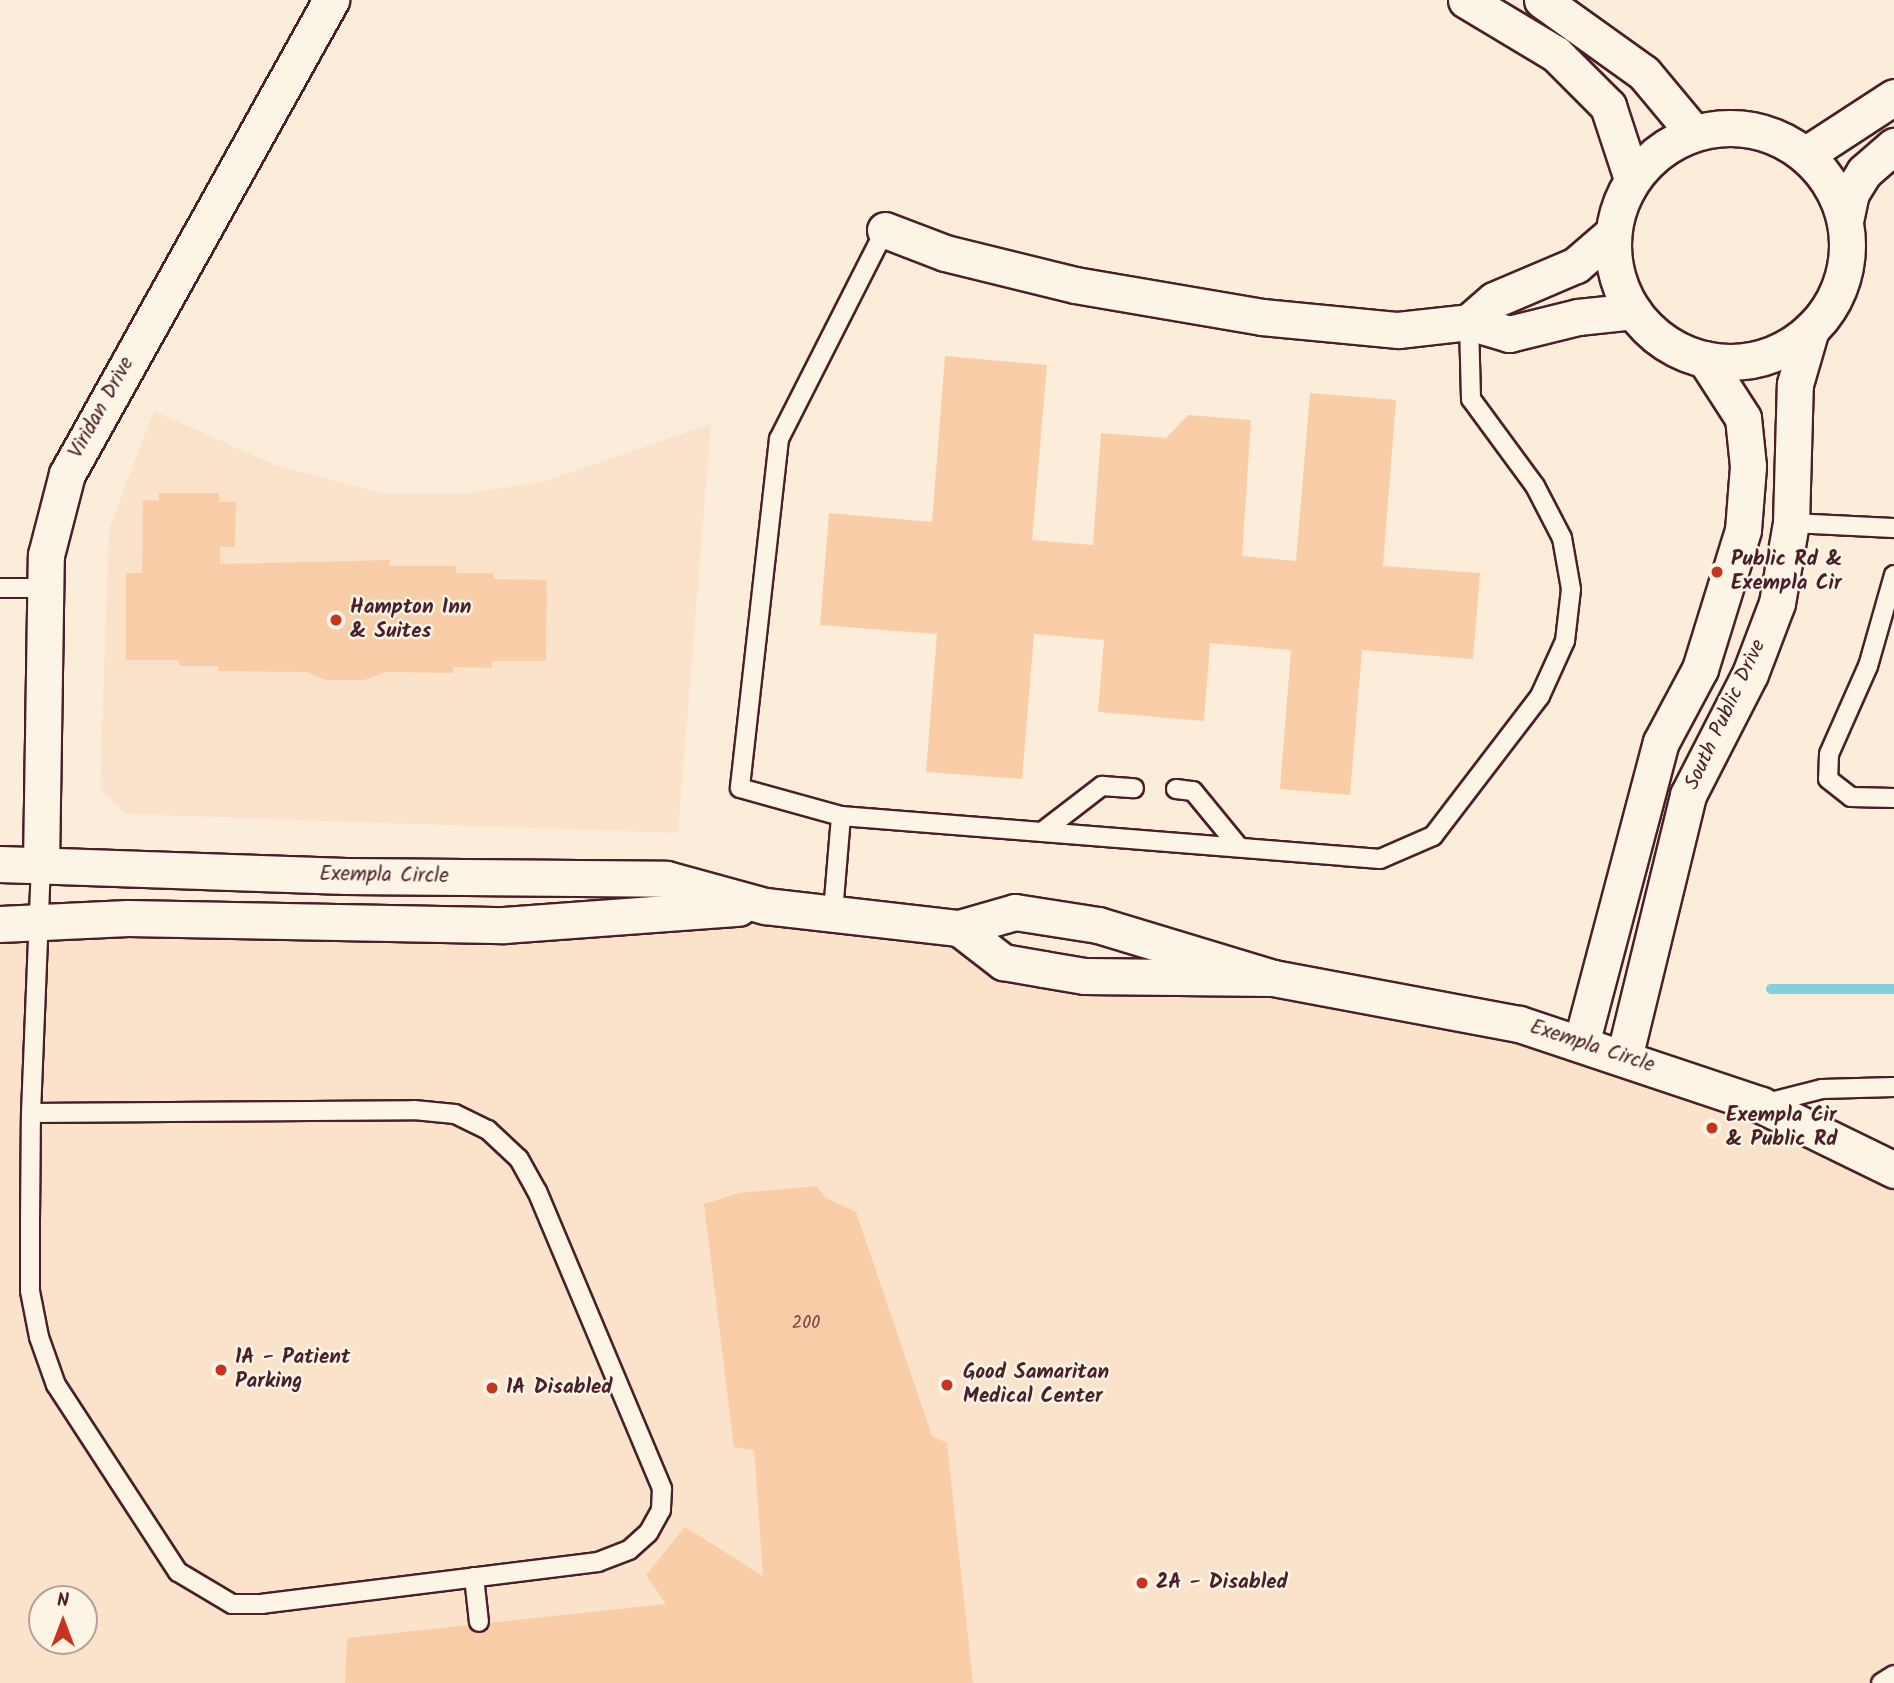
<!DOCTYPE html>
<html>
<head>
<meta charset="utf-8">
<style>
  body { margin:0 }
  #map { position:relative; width:1894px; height:1683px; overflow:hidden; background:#fbedd9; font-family:Kalam,sans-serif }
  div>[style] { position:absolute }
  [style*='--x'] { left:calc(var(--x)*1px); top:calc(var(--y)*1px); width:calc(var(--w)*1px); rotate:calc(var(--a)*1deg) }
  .built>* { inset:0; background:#fae3ca }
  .stream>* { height:10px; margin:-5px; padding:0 5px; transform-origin:5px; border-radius:5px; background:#81d1dc }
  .building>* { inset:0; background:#f9cda8 }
  .roads { filter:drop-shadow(2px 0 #4a1f2b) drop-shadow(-2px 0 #4a1f2b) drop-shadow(0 2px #4a1f2b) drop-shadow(0 -2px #4a1f2b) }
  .service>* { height:18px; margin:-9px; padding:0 9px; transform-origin:9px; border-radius:9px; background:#fcf5e5 }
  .minor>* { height:35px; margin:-17.5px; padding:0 17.5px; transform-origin:17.5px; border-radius:17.5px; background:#fcf5e5 }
  .minor>.ring { margin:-17.5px; padding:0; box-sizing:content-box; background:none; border:35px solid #fcf5e5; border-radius:50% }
  .dots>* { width:19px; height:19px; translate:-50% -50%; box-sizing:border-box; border:4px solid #fcf5e5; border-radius:50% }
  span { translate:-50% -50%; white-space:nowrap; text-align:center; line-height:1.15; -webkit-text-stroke:5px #fcf5e5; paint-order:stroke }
  .number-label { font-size:18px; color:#764a4a }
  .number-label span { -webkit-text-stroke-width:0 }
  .street-label { font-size:21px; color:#4a1f2b }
  .poi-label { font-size:21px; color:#4a1f2b; font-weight:700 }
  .left { translate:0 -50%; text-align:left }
  .north { position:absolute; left:28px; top:1585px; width:70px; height:70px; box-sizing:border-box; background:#fcf5e5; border:2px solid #b59f9b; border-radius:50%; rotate:0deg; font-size:19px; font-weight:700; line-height:28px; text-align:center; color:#4a1f2b }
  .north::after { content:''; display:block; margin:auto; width:24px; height:32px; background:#c8321e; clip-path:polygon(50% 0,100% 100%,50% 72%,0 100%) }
</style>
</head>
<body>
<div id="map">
  <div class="built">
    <i style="clip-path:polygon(154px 411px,275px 465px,381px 493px,470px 493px,542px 482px,711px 424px,678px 833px,126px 814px,100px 789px,109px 529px)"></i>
    <i style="clip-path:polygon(evenodd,765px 906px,959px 928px,1003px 962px,1273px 978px,1581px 1044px,1894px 1170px,1894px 1683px,0 1683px,0 924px,765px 906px,42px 1599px,84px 1599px,84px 1641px,42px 1641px,42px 1599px)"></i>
  </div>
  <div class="stream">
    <i style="--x:1771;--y:989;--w:123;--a:0"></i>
  </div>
  <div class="building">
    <i style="clip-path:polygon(945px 356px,1047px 365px,1032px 540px,1093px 545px,1101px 433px,1166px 438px,1188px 415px,1251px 420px,1242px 556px,1296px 561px,1310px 393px,1396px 400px,1383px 566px,1480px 573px,1473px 659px,1362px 650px,1350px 795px,1280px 789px,1291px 650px,1210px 643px,1204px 721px,1098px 712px,1104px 640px,1034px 634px,1022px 779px,926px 772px,937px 634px,820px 625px,829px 513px,932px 522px)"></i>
    <i style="clip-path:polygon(159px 493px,219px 493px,219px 502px,236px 502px,235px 547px,220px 547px,220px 564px,390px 560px,389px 566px,456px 566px,456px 573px,493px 573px,493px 579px,547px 580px,546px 661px,492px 661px,492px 668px,453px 667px,453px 673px,386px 672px,364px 680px,326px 680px,307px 672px,218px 671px,218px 666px,179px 666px,179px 660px,126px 660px,126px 573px,142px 573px,143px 500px,159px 501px)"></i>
    <i style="clip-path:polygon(816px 1186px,826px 1198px,856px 1212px,932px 1436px,947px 1443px,973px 1683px,345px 1683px,347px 1638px,666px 1604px,646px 1575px,685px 1527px,763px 1576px,754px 1450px,734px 1447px,704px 1204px,739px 1193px)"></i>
  </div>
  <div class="roads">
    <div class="service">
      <i style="--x:885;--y:230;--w:234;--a:116.9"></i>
      <i style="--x:779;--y:439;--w:351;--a:96.4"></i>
      <i style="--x:740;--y:788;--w:105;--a:15.5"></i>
      <i style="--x:841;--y:816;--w:541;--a:4.56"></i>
      <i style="--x:1380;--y:859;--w:58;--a:-23.5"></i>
      <i style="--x:1433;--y:836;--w:176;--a:-52.6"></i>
      <i style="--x:1540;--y:696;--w:60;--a:-65.6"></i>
      <i style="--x:1565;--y:641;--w:52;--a:-83.4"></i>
      <i style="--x:1571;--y:589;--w:52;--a:-100"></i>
      <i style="--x:1562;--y:538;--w:59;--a:-117.4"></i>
      <i style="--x:1535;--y:486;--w:108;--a:-126.3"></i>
      <i style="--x:1471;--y:399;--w:77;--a:-91.5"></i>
      <i style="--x:1791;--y:523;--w:103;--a:2.8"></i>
      <i style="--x:1894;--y:575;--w:95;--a:105.9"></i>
      <i style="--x:1868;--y:666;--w:96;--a:113.9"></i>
      <i style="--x:1829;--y:754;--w:25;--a:92"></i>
      <i style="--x:1828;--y:779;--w:29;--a:38"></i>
      <i style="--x:1851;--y:797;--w:43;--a:1.3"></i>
      <i style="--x:0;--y:588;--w:45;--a:0"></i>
      <i style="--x:1176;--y:789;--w:17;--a:7"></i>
      <i style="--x:1193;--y:791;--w:72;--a:50.6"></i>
      <i style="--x:1042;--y:832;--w:76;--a:-37.5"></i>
      <i style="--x:1102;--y:786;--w:32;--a:4"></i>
      <i style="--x:833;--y:912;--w:96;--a:-85.2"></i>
      <i style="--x:1763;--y:1104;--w:61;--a:-14.3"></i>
      <i style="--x:1822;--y:1089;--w:72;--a:-1.6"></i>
      <i style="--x:31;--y:1113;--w:383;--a:-0.4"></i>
      <i style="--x:414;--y:1110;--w:41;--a:5.6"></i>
      <i style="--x:455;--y:1114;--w:37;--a:26"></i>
      <i style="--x:488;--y:1130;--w:42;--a:43.1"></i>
      <i style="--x:519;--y:1159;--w:37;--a:61"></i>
      <i style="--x:537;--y:1191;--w:323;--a:67.2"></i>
      <i style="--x:662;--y:1489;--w:21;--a:93"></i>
      <i style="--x:661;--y:1510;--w:26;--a:119"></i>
      <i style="--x:648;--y:1533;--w:25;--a:138"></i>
      <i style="--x:629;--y:1550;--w:33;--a:159"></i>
      <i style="--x:598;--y:1562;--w:338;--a:172.9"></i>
      <i style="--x:263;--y:1604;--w:31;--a:180"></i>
      <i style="--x:232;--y:1604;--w:63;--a:-149.3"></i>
      <i style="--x:178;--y:1572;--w:223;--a:-123.1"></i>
      <i style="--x:56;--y:1385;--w:51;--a:-109.5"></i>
      <i style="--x:39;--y:1337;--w:47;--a:-101.1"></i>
      <i style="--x:30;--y:1291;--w:70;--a:-90"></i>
      <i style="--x:30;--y:1221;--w:108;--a:-89.5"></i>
      <i style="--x:31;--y:1113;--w:249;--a:-87.7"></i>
      <i style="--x:474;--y:1577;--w:45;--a:83.7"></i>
      <i style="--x:1881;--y:1683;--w:15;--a:-32"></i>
    </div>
    <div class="minor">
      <i style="--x:1466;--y:0;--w:105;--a:31"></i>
      <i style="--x:1556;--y:54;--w:74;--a:45"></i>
      <i style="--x:1608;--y:106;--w:77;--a:71.8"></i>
      <i style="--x:1542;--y:0;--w:125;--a:35.6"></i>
      <i style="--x:1644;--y:73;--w:78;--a:50.2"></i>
      <i class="ring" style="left:1613px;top:128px;width:199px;height:199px"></i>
      <i style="--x:1805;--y:155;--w:106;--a:-33.1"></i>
      <i style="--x:1845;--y:221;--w:29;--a:-78"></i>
      <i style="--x:1851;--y:193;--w:25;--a:-58"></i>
      <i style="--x:1864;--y:172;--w:40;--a:-41"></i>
      <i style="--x:885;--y:230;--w:64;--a:21"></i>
      <i style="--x:945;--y:253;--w:134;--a:13.8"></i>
      <i style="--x:1075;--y:285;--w:190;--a:9.7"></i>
      <i style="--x:1262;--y:317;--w:137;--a:5.5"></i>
      <i style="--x:1398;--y:330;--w:71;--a:-6.4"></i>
      <i style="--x:1613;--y:233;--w:49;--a:139.1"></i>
      <i style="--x:1576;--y:265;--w:89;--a:156.9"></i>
      <i style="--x:1494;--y:300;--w:33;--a:139"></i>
      <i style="--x:1469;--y:322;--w:42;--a:16.7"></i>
      <i style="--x:1509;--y:334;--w:71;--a:-13.8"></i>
      <i style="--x:1578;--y:317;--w:56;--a:-6.1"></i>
      <i style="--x:0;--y:864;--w:346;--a:2"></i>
      <i style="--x:346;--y:876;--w:320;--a:0.5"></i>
      <i style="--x:666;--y:879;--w:103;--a:15.3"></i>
      <i style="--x:765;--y:906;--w:195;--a:6.5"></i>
      <i style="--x:959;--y:928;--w:58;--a:-15.9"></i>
      <i style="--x:1015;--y:912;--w:84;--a:8.9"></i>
      <i style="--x:1098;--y:925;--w:183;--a:16.8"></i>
      <i style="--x:41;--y:864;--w:309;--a:-89.1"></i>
      <i style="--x:46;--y:555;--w:84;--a:-75.5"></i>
      <i style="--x:67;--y:474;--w:543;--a:-60.88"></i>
      <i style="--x:0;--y:924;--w:128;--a:-2.7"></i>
      <i style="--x:128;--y:918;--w:376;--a:1.1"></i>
      <i style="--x:504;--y:925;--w:235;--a:-4.2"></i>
      <i style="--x:959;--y:928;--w:56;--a:37.7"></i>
      <i style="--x:1003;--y:962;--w:41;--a:9.9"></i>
      <i style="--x:1043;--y:969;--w:42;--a:9.7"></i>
      <i style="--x:1084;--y:976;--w:189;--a:0.6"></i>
      <i style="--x:1273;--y:978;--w:250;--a:10.6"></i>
      <i style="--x:1519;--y:1024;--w:255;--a:18.5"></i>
      <i style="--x:1761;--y:1105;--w:148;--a:26"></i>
      <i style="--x:1581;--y:1044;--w:312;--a:-75.2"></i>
      <i style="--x:1661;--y:742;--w:83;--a:-61.9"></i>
      <i style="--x:1700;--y:669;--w:145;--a:-72.8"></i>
      <i style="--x:1743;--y:530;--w:64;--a:-85.5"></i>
      <i style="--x:1748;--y:466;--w:48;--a:-95.9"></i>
      <i style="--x:1743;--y:418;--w:70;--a:-122.8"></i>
      <i style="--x:1624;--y:1058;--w:271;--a:-76.3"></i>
      <i style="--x:1688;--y:795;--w:136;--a:-62.9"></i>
      <i style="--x:1750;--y:674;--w:76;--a:-69.2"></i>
      <i style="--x:1777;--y:603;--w:81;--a:-80.1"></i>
      <i style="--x:1791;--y:523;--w:139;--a:-88.4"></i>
      <i style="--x:1795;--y:384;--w:57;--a:-73.8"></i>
    </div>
  </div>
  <div class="dots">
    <i style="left:1717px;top:572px;background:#c8321e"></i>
    <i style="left:336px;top:620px;background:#c8321e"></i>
    <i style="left:1712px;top:1128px;background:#c8321e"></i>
    <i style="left:221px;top:1370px;background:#c8321e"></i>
    <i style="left:947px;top:1385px;background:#c8321e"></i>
    <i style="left:492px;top:1388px;background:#c8321e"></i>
    <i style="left:1142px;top:1583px;background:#c8321e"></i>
  </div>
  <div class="number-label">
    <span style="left:806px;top:1324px">200</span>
  </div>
  <div class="street-label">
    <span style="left:102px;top:408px;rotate:-61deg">Viridan Drive</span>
    <span style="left:1726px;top:715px;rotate:-65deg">South Public Drive</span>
    <span style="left:384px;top:876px;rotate:1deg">Exempla Circle</span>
    <span style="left:1592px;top:1047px;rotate:18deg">Exempla Circle</span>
  </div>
  <div class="poi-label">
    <span class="left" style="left:1731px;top:572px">Public Rd &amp;<br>Exempla Cir</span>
    <span class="left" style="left:350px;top:620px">Hampton Inn<br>&amp; Suites</span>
    <span class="left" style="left:1726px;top:1128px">Exempla Cir<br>&amp; Public Rd</span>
    <span class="left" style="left:235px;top:1370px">1A - Patient<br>Parking</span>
    <span class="left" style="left:963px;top:1385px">Good Samaritan<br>Medical Center</span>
    <span class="left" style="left:506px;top:1388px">1A Disabled</span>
    <span class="left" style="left:1156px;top:1583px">2A - Disabled</span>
  </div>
  <div class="north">N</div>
</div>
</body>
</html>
